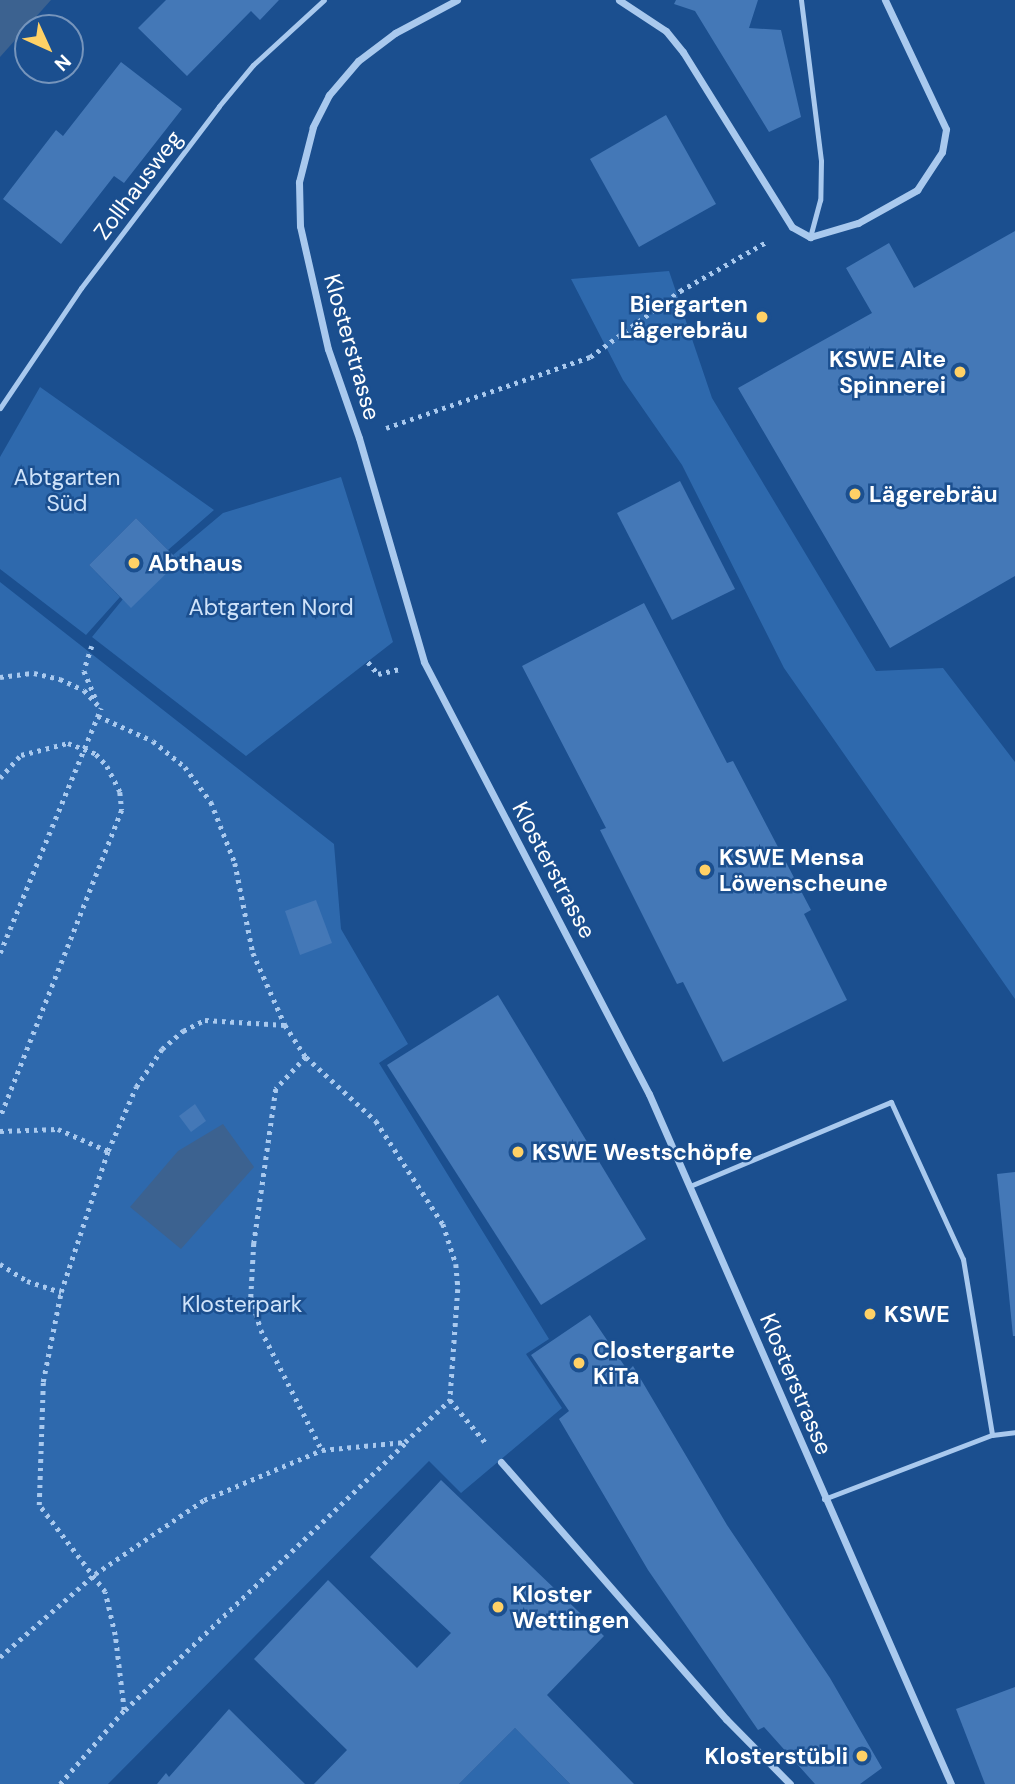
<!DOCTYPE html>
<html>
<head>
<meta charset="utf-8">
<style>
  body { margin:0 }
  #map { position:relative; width:1015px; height:1784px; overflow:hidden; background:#1b4f8f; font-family:"DM Sans",sans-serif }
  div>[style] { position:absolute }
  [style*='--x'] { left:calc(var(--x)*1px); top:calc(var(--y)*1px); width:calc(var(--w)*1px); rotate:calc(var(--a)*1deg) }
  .green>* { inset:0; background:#2e69ad }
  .water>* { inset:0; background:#3c6290 }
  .building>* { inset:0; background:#4478b7 }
  .path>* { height:4.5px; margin-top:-2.25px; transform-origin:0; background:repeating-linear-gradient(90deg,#a9c9ee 0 3.5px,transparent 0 8.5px) }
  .lane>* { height:5px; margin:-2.5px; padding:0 2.5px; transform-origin:2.5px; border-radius:2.5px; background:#a9c9ee }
  .street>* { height:7px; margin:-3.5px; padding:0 3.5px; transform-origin:3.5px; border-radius:3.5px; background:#a9c9ee }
  .dots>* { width:19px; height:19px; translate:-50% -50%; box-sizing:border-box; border:4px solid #1b4f8f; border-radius:50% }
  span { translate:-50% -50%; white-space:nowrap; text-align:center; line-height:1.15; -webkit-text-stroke:5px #1b4f8f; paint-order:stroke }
  .street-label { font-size:23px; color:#fff }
  .poi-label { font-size:23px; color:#fff; font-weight:700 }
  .right { translate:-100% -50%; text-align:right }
  .left { translate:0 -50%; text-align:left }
  .park-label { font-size:23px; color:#cfe3fa }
  .north { position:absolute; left:14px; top:14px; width:70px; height:70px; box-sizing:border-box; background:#1b4f8f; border:2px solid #7695bc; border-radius:50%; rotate:135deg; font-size:19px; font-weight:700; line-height:28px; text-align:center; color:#fff }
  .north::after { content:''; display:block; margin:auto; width:24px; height:32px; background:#ffd166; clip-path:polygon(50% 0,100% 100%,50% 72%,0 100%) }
</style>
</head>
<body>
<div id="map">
  <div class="green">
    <i style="clip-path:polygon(669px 271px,712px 398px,876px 671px,943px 668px,1015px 762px,1015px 999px,784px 668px,682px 465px,623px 380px,571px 279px)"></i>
    <i style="clip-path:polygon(40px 387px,214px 510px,168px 550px,136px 518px,89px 565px,120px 597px,86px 635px,0 569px,0 457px)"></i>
    <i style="clip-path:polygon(341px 477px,393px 642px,246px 756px,92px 637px,123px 599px,179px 561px,173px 555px,223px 513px)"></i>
    <i style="clip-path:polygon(0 582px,334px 844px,341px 929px,408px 1044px,379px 1063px,549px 1339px,526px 1354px,562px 1408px,461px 1493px,429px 1461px,108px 1784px,0 1784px)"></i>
    <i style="clip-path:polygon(515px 1728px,570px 1784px,459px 1784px)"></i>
  </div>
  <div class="water">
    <i style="clip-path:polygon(0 0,51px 0,0 57px)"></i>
    <i style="clip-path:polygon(223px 1124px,254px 1167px,181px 1249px,130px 1207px,178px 1151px)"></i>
  </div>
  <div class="building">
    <i style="clip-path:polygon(166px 0,279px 0,260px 20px,251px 11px,187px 76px,138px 28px)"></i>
    <i style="clip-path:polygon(676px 0,758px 0,749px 28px,781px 30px,801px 117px,769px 132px,695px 11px,674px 4px)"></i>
    <i style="clip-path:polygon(121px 62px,182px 109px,124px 183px,114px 176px,61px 244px,3px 199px,56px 130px,63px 136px)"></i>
    <i style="clip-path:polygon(666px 115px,716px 204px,639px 247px,590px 159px)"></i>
    <i style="clip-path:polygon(1015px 231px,1015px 576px,890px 648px,738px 388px,872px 313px,846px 268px,889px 243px,914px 288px)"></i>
    <i style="clip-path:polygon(680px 481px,735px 589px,672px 620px,617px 513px)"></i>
    <i style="clip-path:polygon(136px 518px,179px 561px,131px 608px,89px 565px)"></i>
    <i style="clip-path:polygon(644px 603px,727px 763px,733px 761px,811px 910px,804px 914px,847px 1000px,723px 1062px,683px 982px,677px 984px,600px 830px,606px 828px,522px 666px)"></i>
    <i style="clip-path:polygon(316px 900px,332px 943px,300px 955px,285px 911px)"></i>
    <i style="clip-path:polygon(498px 995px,646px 1239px,541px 1305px,387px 1065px)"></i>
    <i style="clip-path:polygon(195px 1104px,206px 1121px,191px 1132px,179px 1116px)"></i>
    <i style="clip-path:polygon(1015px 1172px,1015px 1336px,1013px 1336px,997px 1174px)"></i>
    <i style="clip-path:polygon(590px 1315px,628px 1371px,633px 1366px,727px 1525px,830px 1678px,882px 1768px,860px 1784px,815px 1784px,764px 1727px,758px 1730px,648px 1570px,559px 1419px,569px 1411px,531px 1355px)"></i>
    <i style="clip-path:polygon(441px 1480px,604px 1636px,547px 1695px,634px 1784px,570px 1784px,515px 1728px,459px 1784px,314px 1784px,347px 1750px,254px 1659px,328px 1580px,417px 1668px,451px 1633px,370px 1557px)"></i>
    <i style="clip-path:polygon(1015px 1687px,1015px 1784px,985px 1784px,956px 1709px)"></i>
    <i style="clip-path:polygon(229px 1709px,305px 1784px,157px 1784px,166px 1773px,169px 1777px)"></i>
  </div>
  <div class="path">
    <i style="--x:386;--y:428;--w:216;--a:-19.2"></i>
    <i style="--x:590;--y:357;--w:112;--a:-36.3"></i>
    <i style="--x:680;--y:291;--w:101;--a:-29.6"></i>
    <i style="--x:92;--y:646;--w:26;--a:108"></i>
    <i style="--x:84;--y:671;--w:33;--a:67"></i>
    <i style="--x:368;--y:662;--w:16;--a:50"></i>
    <i style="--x:378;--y:674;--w:22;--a:-13"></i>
    <i style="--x:0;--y:677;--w:34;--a:-7"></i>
    <i style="--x:34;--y:673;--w:27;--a:13"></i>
    <i style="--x:60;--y:679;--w:26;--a:25"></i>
    <i style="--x:84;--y:690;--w:25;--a:47"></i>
    <i style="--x:98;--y:716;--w:60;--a:24.4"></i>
    <i style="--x:153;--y:741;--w:41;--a:39.1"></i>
    <i style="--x:185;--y:767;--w:44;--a:53.4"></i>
    <i style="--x:211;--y:802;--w:66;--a:68.5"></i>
    <i style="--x:235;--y:863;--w:92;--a:78.7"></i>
    <i style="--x:253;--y:953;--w:79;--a:66"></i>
    <i style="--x:285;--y:1025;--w:38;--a:57"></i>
    <i style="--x:306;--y:1057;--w:95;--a:42.4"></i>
    <i style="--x:376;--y:1121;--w:123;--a:57"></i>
    <i style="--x:443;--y:1224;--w:42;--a:72"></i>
    <i style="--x:456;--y:1264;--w:25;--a:85"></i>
    <i style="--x:458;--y:1289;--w:111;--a:94.1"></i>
    <i style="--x:450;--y:1400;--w:55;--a:50.2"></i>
    <i style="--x:0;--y:778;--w:31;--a:-48"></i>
    <i style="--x:21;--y:755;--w:49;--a:-14.3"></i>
    <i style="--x:68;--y:743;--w:30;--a:21"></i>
    <i style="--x:96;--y:754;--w:16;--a:47"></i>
    <i style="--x:107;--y:766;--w:29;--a:63"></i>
    <i style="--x:120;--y:792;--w:18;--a:84"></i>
    <i style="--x:122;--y:810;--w:331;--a:111.6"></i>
    <i style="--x:0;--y:953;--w:265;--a:-67.6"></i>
    <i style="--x:306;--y:1057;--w:44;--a:133.2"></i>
    <i style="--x:276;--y:1089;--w:156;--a:98.1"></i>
    <i style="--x:254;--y:1243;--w:54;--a:93.2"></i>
    <i style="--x:251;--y:1297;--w:34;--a:73"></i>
    <i style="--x:261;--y:1330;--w:135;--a:63.1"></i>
    <i style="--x:0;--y:1131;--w:58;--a:-2"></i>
    <i style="--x:58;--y:1129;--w:55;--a:23.7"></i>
    <i style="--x:0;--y:1264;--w:32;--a:32"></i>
    <i style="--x:27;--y:1281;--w:36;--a:18"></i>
    <i style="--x:0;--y:1657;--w:126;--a:-41.1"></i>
    <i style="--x:95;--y:1574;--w:132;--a:-34.2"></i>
    <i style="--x:204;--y:1500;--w:128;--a:-23"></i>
    <i style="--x:322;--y:1450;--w:83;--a:-5.5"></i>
    <i style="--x:405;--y:1442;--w:62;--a:-43"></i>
    <i style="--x:125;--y:1710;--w:387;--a:-43.6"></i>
    <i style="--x:60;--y:1784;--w:98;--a:-49.1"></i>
    <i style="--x:124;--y:1710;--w:76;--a:-96.8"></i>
    <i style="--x:115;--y:1635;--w:44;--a:-103.1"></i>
    <i style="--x:105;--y:1592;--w:109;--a:-127.2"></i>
    <i style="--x:39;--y:1505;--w:123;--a:-88.1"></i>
    <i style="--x:43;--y:1382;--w:92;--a:-78.7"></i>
    <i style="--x:61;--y:1292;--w:149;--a:-71.6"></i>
    <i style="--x:108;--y:1151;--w:70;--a:-66.4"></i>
    <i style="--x:136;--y:1087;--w:46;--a:-55.6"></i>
    <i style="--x:162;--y:1049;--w:28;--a:-41"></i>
    <i style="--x:183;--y:1031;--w:25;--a:-27"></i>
    <i style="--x:205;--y:1020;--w:80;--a:3.6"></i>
  </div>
  <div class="lane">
    <i style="--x:801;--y:0;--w:162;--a:82.9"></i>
    <i style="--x:821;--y:161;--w:39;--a:91"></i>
    <i style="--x:820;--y:200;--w:38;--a:105"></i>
    <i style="--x:0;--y:408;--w:145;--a:-56"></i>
    <i style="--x:81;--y:288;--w:228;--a:-52.8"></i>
    <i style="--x:219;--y:106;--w:53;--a:-50.3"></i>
    <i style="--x:253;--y:65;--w:96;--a:-42.5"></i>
    <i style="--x:690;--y:1186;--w:218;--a:-22.7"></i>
    <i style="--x:891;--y:1102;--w:173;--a:65.4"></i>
    <i style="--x:963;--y:1259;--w:178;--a:80.6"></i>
    <i style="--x:824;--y:1499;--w:180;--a:-20.9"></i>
    <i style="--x:992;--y:1435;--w:23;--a:-7"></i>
  </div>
  <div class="street">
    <i style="--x:457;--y:0;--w:70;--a:152"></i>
    <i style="--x:395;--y:33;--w:46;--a:142.9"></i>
    <i style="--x:358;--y:61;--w:45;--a:130.5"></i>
    <i style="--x:329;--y:95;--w:36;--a:117"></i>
    <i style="--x:313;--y:127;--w:57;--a:104.3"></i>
    <i style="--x:299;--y:182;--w:44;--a:88.7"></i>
    <i style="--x:300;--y:226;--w:126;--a:77.2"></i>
    <i style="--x:328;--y:349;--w:94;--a:70.8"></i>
    <i style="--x:359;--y:438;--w:233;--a:73.8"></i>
    <i style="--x:424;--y:662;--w:487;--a:62.5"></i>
    <i style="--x:649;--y:1094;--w:753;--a:66.36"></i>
    <i style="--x:619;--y:0;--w:56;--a:33.4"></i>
    <i style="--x:666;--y:31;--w:27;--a:51"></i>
    <i style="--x:683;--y:52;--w:206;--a:58.1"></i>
    <i style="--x:792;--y:227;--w:21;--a:29"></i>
    <i style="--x:810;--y:237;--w:50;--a:-16.3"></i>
    <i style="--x:858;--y:223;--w:68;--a:-29.2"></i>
    <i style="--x:917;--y:190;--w:45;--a:-56.7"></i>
    <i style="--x:942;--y:152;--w:23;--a:-80"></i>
    <i style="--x:946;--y:129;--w:143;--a:-115.3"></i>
    <i style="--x:501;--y:1462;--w:342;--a:48.8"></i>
    <i style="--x:726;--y:1719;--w:91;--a:45.4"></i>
  </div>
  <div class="dots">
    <i style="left:762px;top:317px;background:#ffd166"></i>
    <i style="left:960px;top:372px;background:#ffd166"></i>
    <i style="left:855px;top:494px;background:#ffd166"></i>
    <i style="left:134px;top:563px;background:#ffd166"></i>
    <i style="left:705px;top:870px;background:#ffd166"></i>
    <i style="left:518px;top:1152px;background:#ffd166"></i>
    <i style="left:870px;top:1314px;background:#ffd166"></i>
    <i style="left:579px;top:1363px;background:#ffd166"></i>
    <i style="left:498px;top:1607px;background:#ffd166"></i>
    <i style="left:862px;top:1756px;background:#ffd166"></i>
  </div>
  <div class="street-label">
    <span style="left:138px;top:185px;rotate:-53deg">Zollhausweg</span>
    <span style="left:352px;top:347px;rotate:74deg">Klosterstrasse</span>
    <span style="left:554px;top:870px;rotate:62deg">Klosterstrasse</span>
    <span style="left:796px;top:1384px;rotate:67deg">Klosterstrasse</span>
  </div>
  <div class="poi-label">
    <span class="right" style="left:748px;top:317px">Biergarten<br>Lägerebräu</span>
    <span class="right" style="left:946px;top:372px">KSWE Alte<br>Spinnerei</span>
    <span class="left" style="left:869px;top:494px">Lägerebräu</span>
    <span class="left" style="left:148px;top:563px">Abthaus</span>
    <span class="left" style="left:719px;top:870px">KSWE Mensa<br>Löwenscheune</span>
    <span class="left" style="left:532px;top:1152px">KSWE Westschöpfe</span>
    <span class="left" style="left:884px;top:1314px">KSWE</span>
    <span class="left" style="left:593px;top:1363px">Clostergarte<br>KiTa</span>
    <span class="left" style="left:512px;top:1607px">Kloster<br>Wettingen</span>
    <span class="right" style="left:848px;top:1756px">Klosterstübli</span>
  </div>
  <div class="park-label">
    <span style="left:67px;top:490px">Abtgarten<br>Süd</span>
    <span style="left:271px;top:607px">Abtgarten Nord</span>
    <span style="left:242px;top:1304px">Klosterpark</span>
  </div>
  <div class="north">N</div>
</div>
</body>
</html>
